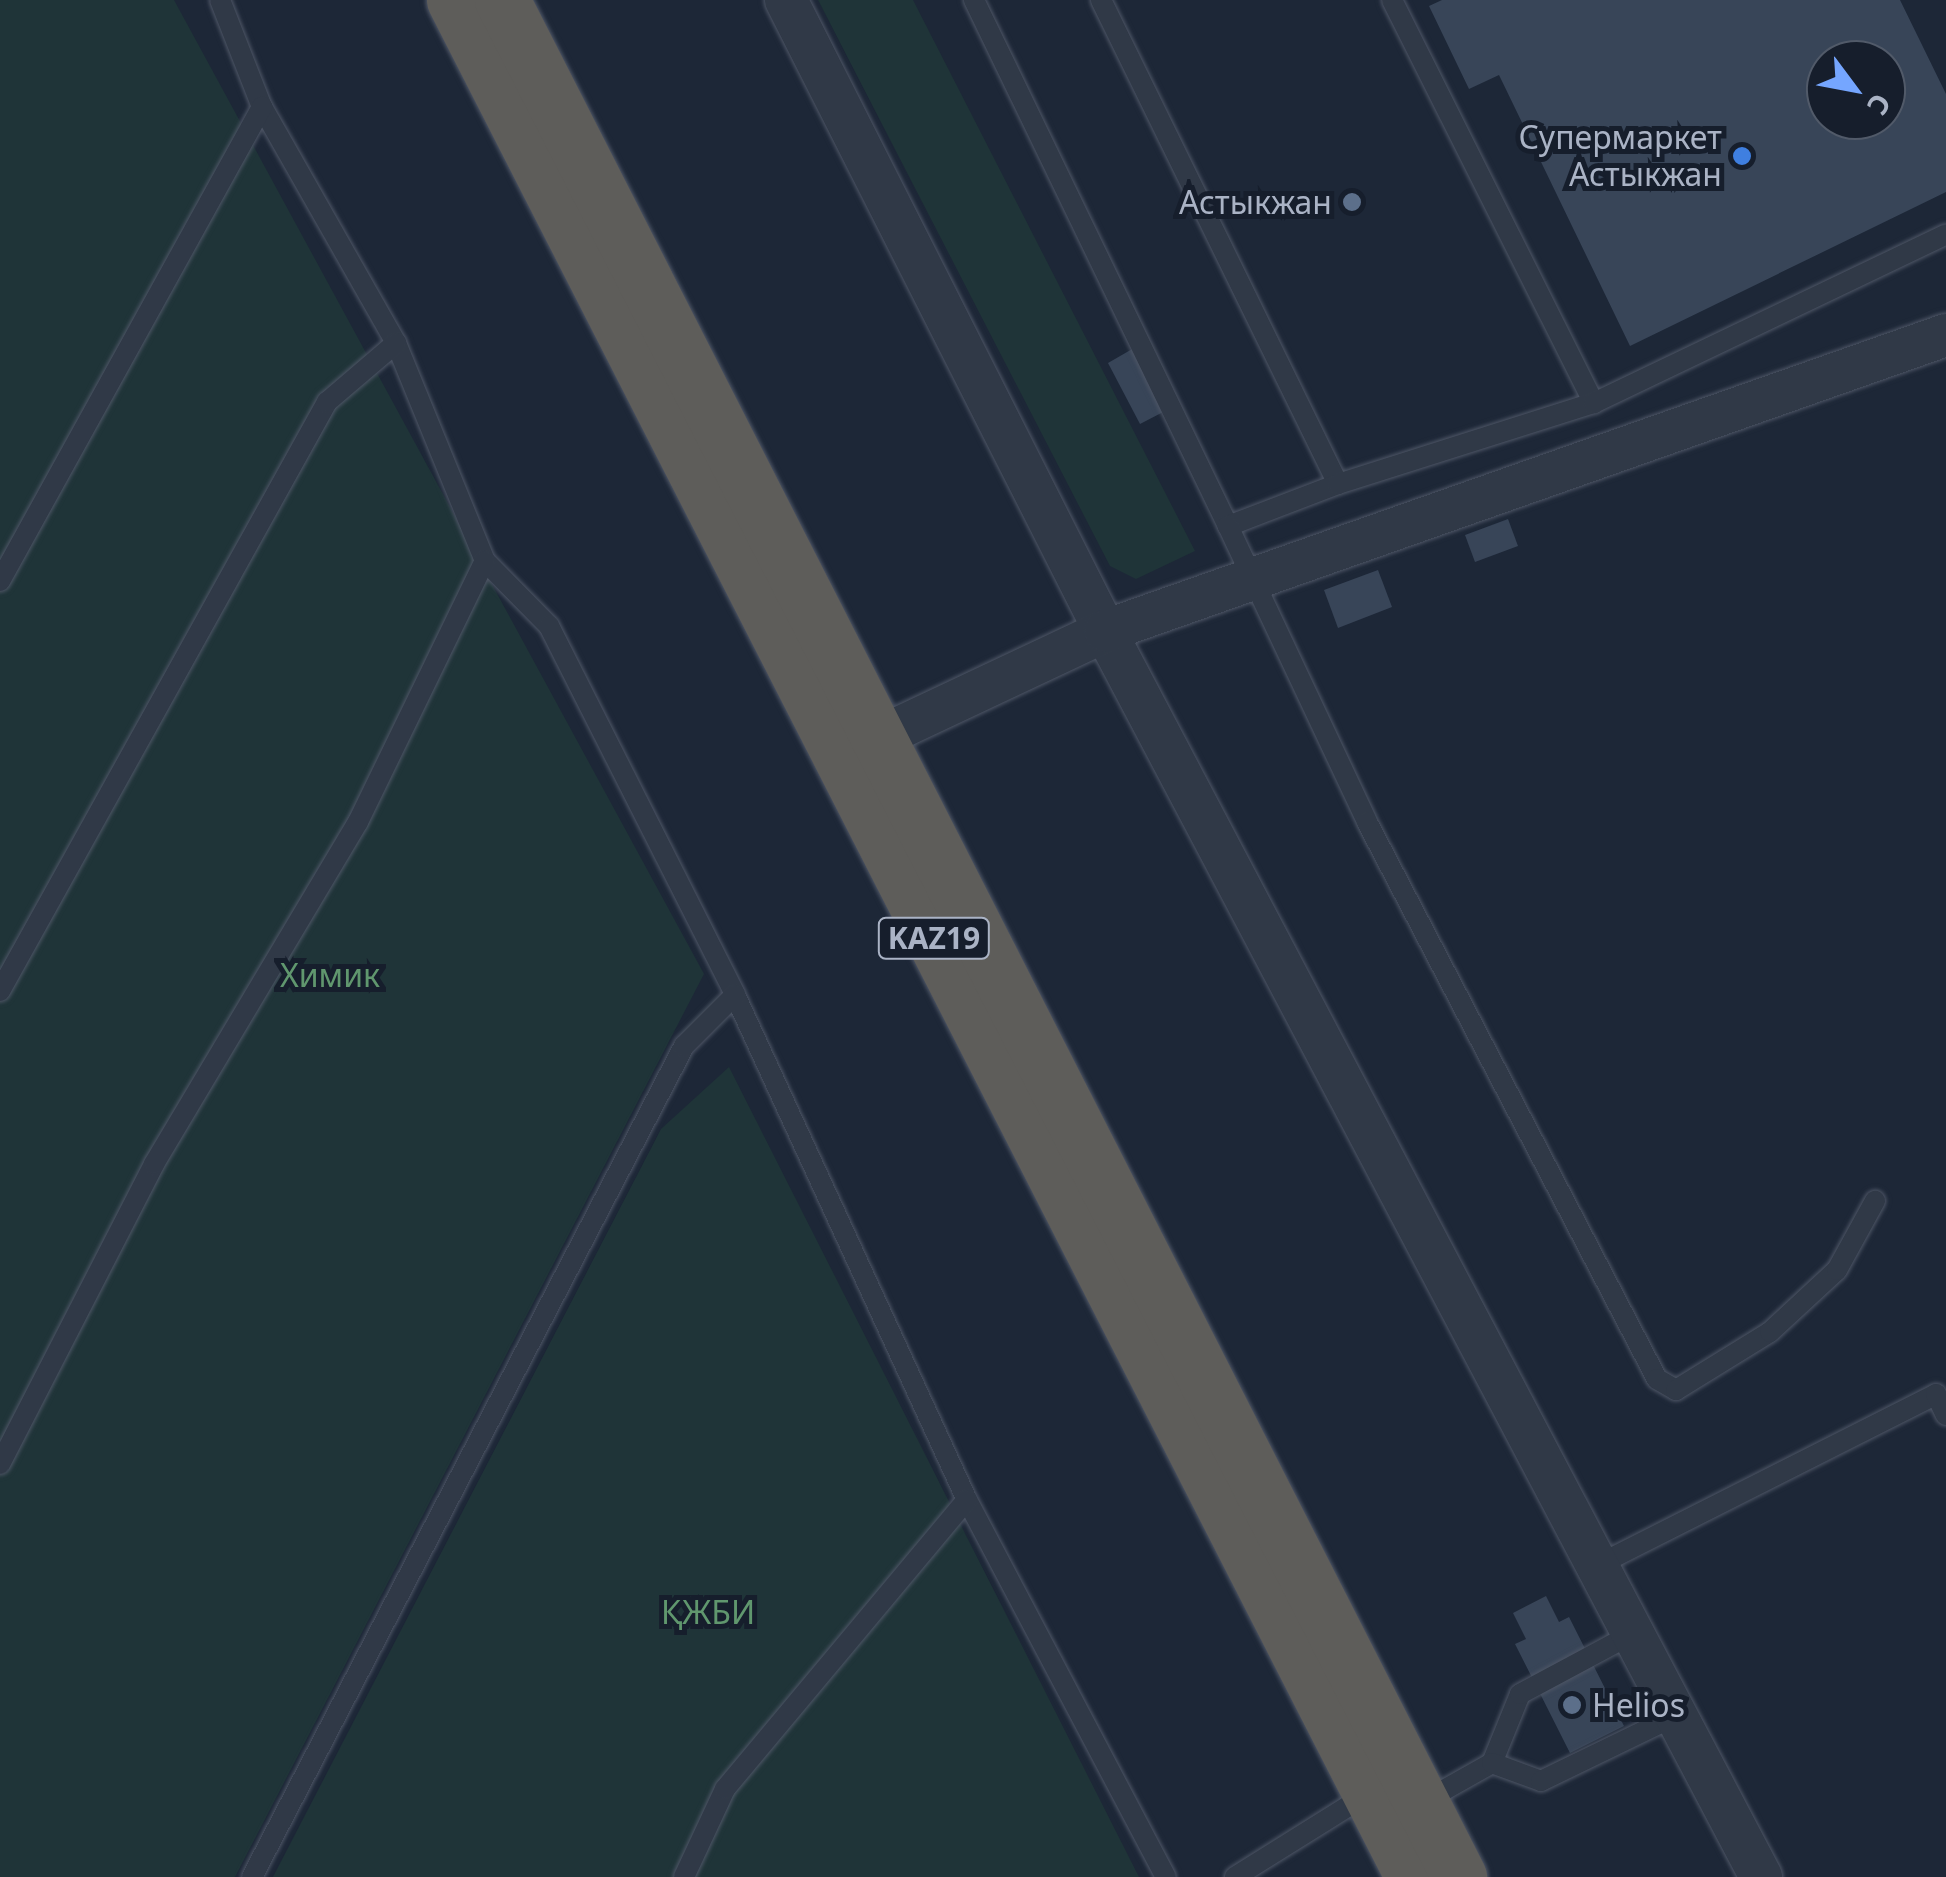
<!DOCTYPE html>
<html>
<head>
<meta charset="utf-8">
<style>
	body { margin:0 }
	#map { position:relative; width:1946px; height:1877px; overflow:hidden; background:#1d2737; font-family:"Noto Sans",sans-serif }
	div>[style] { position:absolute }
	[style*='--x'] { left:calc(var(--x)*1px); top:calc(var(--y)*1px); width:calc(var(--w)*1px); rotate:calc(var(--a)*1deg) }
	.green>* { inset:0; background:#1f3438 }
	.building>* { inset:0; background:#384558 }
	.roads { filter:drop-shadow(0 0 2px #4e5666) drop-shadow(0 0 2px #4e5666) }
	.service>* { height:20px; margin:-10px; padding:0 10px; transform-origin:10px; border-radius:10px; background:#303947 }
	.minor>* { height:42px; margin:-21px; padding:0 21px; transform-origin:21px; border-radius:21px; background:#303947 }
	.trunk>* { height:55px; margin:-27.5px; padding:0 27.5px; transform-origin:27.5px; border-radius:27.5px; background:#5e5d5a }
	.dots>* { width:28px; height:28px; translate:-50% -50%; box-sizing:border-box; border:5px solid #161e2c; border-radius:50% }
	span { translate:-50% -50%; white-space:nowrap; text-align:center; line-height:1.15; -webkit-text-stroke:10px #161e2c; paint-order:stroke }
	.shield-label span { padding:2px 8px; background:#161e2c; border:2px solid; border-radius:8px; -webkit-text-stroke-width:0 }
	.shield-label { font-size:30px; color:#aab3c5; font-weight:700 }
	.poi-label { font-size:32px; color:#aab3c5 }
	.right { translate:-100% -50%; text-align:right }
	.left { translate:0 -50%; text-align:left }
	.park-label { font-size:32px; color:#60976e }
	.north { position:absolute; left:1806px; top:40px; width:100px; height:100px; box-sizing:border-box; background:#161e2c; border:2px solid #515a69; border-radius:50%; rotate:122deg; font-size:28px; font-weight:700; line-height:40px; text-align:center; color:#aab3c5 }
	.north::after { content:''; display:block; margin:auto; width:35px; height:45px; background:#75a6ff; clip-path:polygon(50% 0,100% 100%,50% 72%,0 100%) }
</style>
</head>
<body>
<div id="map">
	<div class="green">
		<div style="clip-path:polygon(0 0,174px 0,704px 974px,235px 1877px,0 1877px)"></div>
		<div style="clip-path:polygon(818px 0,913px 0,1195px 551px,1136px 579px,1110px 566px)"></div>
		<div style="clip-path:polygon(729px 1067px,1139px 1877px,273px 1877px,661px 1129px)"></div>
	</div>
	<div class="building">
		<div style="clip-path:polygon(evenodd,1442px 0,1900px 0,1946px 94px,1946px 192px,1630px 346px,1499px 75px,1469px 89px,1429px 6px,1442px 0,1826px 60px,1886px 60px,1886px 120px,1826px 120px,1826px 60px)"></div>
		<div style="clip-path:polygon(1134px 348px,1167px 410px,1140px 424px,1108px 363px)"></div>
		<div style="clip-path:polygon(1508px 519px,1518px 546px,1475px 562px,1465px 535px)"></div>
		<div style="clip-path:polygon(1378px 570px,1392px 607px,1338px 628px,1324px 590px)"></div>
		<div style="clip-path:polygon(1546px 1596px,1559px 1622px,1569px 1617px,1624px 1726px,1570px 1753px,1515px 1644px,1526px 1639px,1513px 1613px)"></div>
	</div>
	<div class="roads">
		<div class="service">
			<div style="--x:220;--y:0;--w:115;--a:68.6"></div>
			<div style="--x:262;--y:107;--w:271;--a:60.4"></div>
			<div style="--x:396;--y:343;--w:235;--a:67.8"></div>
			<div style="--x:485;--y:561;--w:91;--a:45.4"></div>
			<div style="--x:549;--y:626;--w:413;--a:63.2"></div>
			<div style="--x:735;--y:995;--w:556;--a:65.33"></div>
			<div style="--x:967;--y:1500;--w:426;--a:62.2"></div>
			<div style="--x:974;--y:0;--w:584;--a:64.22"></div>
			<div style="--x:1101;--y:0;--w:539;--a:63.91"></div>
			<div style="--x:1338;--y:484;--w:118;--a:159.1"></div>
			<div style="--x:1228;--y:526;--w:327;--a:64.8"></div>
			<div style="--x:1367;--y:822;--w:628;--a:62.5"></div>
			<div style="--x:1657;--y:1379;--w:22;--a:30"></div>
			<div style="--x:1676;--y:1390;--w:110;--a:-31.7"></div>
			<div style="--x:1770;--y:1332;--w:91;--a:-42.8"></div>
			<div style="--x:1837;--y:1270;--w:79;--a:-61.2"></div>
			<div style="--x:1392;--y:0;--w:451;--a:63.4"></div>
			<div style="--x:1338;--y:484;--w:269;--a:-17.6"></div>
			<div style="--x:1594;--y:403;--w:390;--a:-25.6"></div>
			<div style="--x:0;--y:581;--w:542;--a:-61.07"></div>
			<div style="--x:0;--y:991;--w:674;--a:-60.96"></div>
			<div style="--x:327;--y:402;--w:91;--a:-40.5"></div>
			<div style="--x:0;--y:1464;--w:337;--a:-62.8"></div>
			<div style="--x:154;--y:1164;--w:398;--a:-59.2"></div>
			<div style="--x:358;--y:822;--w:290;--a:-64.1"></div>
			<div style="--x:1596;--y:1566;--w:381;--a:-26.8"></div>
			<div style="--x:1936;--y:1394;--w:23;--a:65"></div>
			<div style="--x:1492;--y:1763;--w:74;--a:-67.9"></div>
			<div style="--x:1520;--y:1694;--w:127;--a:-28.2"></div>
			<div style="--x:1421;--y:1803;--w:81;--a:-29.4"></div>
			<div style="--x:1492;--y:1763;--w:52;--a:20.2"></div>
			<div style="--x:1541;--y:1781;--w:149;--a:-25.9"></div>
			<div style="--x:252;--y:1877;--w:937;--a:-62.53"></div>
			<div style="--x:684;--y:1046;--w:72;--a:-45"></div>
			<div style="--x:684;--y:1877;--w:97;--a:-65"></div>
			<div style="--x:725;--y:1789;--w:377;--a:-50.1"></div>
			<div style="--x:1235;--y:1877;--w:157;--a:-32"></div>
		</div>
		<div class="minor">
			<div style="--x:786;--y:0;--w:707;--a:63.18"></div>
			<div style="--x:1105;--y:631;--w:1408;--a:62.23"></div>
			<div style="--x:880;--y:737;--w:249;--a:-25.2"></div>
			<div style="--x:1105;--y:631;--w:892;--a:-19.39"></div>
		</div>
		<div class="trunk">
			<div style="--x:454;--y:0;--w:2108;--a:62.94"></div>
			<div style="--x:502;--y:0;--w:2107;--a:62.98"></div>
		</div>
	</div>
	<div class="dots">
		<div style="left:1742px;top:156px;background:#3f7fe0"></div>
		<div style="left:1352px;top:202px;background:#5c6f8a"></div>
		<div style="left:1572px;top:1705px;background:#5c6f8a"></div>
	</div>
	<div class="shield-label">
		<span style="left:934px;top:938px">KAZ19</span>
	</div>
	<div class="poi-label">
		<span class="right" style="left:1722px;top:156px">Супермаркет<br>Астыкжан</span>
		<span class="right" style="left:1332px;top:202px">Астыкжан</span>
		<span class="left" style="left:1592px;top:1705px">Helios</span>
	</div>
	<div class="park-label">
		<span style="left:330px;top:975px">Химик</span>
		<span style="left:708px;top:1612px">ҚЖБИ</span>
	</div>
	<div class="north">С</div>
</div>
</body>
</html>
